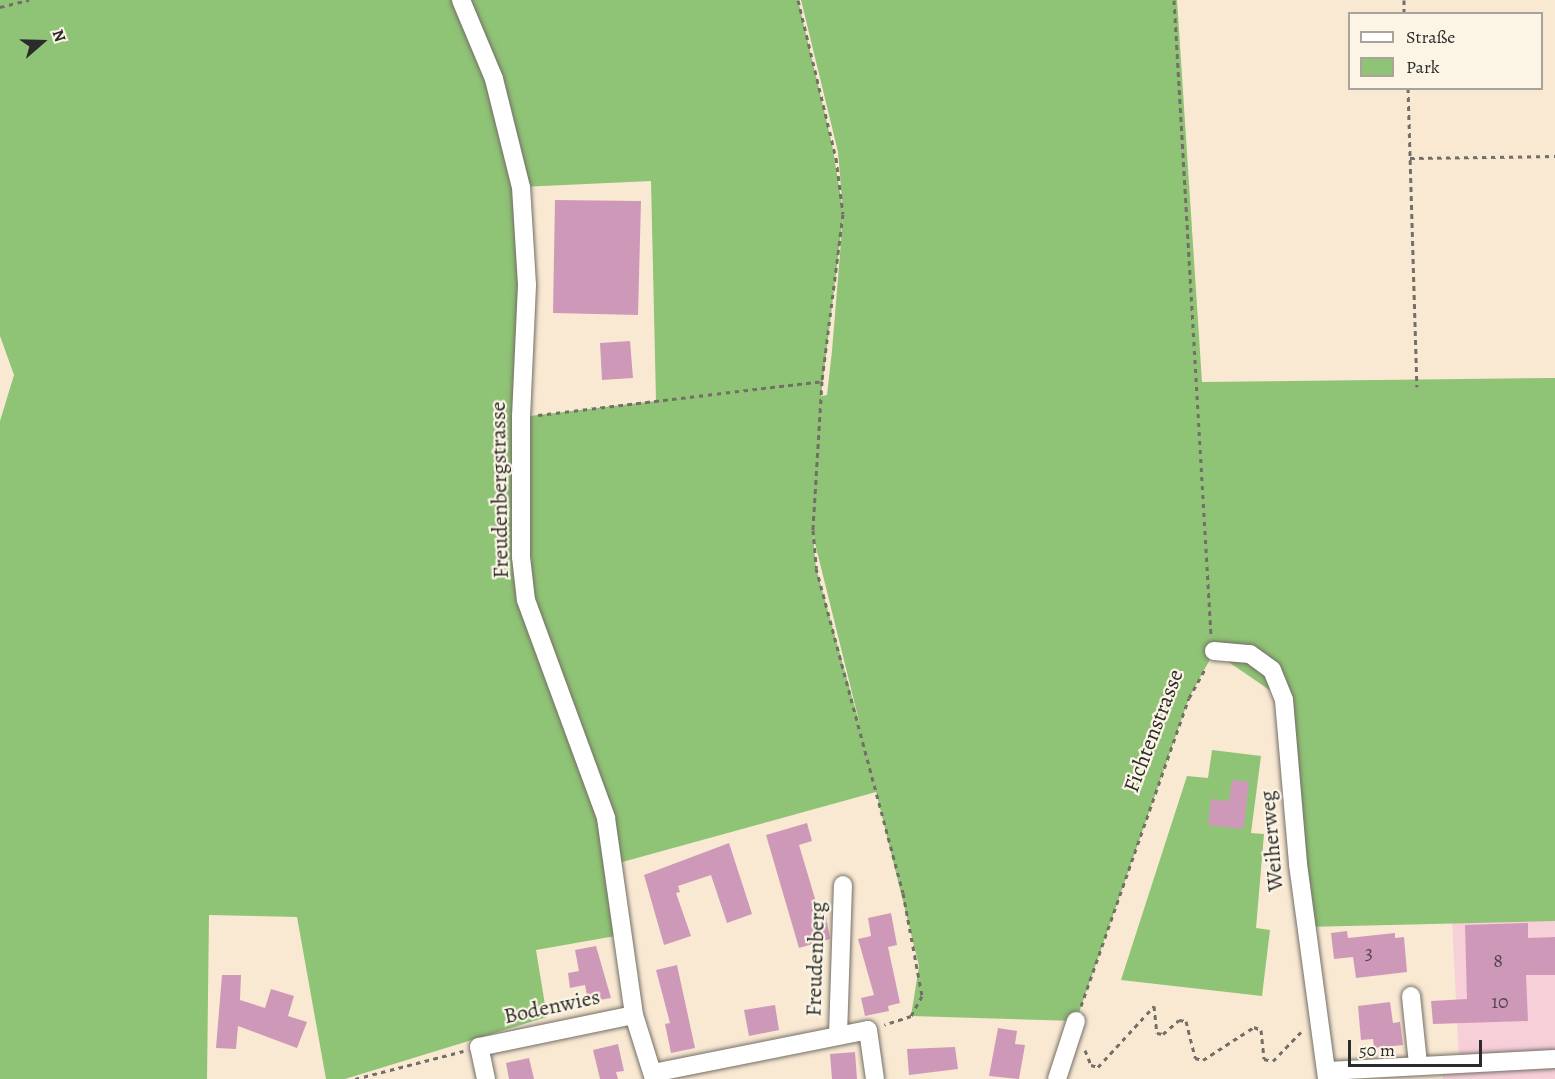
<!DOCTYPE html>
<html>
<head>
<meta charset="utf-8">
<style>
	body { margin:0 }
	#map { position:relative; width:1555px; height:1079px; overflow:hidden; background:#f9e9d3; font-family:Alegreya,serif }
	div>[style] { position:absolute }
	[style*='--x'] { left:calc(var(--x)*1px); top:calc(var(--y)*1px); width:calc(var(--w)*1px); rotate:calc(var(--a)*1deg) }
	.built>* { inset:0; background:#f6cfd9 }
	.green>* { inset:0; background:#8fc375 }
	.building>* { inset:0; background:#ce99b9 }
	.path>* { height:3px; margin-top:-1.5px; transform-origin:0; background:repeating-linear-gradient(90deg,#736e66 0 4.5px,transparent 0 9px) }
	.roads { filter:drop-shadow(0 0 2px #736e66) drop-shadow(0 0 2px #736e66) }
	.minor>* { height:18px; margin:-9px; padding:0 9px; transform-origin:9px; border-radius:9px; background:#fff }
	span { translate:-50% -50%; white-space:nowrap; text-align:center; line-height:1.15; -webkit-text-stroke:4.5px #fcf5e5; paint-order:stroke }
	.number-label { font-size:20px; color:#54464e }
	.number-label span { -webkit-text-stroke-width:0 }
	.street-label { font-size:22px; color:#2b2b2b }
	.legend { position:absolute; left:1348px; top:12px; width:195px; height:78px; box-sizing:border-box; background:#fcf5e5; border:2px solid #a8a49b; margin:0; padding:8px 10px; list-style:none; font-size:18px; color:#2b2b2b }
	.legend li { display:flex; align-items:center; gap:12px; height:30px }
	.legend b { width:30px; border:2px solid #a8a49b }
	.north { position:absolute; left:12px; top:12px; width:60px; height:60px; -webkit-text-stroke:4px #fcf5e5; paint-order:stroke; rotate:70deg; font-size:16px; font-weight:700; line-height:24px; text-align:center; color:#2b2b2b }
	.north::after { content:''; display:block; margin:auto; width:21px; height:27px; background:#2b2b2b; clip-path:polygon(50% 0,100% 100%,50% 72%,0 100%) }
	.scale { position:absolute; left:1348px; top:1040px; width:134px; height:27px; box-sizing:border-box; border:3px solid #2b2b2b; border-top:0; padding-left:8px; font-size:18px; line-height:21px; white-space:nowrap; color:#2b2b2b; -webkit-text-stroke:4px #fcf5e5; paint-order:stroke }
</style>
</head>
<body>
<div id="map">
	<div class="built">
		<div style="clip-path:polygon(1555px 919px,1555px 1079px,1443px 1079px,1442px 1062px,1459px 1061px,1452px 920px)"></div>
	</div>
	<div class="green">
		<div style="clip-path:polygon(evenodd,0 0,798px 0,832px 144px,843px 211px,838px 152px,801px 0,1177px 0,1202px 382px,1555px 378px,1555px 921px,1305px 927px,1284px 700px,1214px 652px,1189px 698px,1076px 1021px,911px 1016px,919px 966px,876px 792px,615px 864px,621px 935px,536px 950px,547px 1017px,345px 1079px,326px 1079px,297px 917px,209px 915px,207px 1079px,0 1079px,0 421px,14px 375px,0 336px,0 0,651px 181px,656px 401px,521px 417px,521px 187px,651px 181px,0 0,843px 217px,832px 351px,827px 395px,821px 396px,843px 217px,0 0,813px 535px,859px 721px,859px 722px,816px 568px,813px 535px)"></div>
		<div style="clip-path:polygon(1212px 750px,1261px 756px,1251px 833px,1264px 834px,1256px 928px,1270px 930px,1262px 996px,1121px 980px,1187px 776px,1208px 778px)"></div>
	</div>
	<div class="building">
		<div style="clip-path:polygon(555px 200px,641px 201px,638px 315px,553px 313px)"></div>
		<div style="clip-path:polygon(630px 341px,633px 378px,602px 380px,600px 343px)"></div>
		<div style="clip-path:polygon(1232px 780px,1249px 782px,1244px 826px,1240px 829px,1208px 825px,1211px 799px,1229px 801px)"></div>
		<div style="clip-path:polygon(807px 823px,812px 841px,799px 845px,819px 912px,825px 910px,830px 939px,799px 948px,766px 835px)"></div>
		<div style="clip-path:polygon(729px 843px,752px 914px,727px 923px,711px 875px,678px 886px,680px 892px,676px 893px,691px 936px,664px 945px,644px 875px)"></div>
		<div style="clip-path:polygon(891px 913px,897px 945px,888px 947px,900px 1003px,888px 1006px,889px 1011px,865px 1016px,861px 998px,874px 995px,858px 939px,871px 936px,868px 918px)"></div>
		<div style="clip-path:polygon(1528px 923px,1528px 938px,1555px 937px,1555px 975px,1526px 975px,1528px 1021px,1433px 1024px,1431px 1001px,1467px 999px,1465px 925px)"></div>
		<div style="clip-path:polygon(1347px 931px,1348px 938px,1395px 933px,1395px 938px,1404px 937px,1407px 972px,1356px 978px,1353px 957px,1334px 959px,1331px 933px)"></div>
		<div style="clip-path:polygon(596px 946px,611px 998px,588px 1002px,585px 985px,570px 988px,568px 973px,579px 971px,575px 950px)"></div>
		<div style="clip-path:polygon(677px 965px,695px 1048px,671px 1053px,665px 1024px,670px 1023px,656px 970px)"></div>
		<div style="clip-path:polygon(222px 975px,241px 975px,240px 1000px,265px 1008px,271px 989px,294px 996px,288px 1016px,307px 1022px,297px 1048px,238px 1026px,236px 1049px,216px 1048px)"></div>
		<div style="clip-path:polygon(1390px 1002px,1393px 1023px,1400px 1022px,1403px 1045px,1374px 1048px,1373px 1039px,1361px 1040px,1358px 1006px)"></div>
		<div style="clip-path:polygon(775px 1005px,779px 1030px,749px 1036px,744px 1010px)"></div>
		<div style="clip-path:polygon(998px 1028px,1017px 1031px,1015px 1044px,1025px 1045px,1019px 1079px,989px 1076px)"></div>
		<div style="clip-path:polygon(618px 1044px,624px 1071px,616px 1072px,618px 1079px,600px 1079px,593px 1050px)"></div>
		<div style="clip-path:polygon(955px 1047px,958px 1069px,909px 1075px,907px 1049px)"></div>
		<div style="clip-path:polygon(855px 1052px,857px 1079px,832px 1079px,830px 1054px)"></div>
		<div style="clip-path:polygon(529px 1058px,534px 1079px,509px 1079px,506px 1063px)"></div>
	</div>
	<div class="path">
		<div style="--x:798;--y:0;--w:163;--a:76.5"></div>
		<div style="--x:836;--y:158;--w:56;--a:82.9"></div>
		<div style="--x:843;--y:214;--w:168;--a:97.2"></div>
		<div style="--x:822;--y:381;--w:149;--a:93.5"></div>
		<div style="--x:813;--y:530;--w:38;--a:85"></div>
		<div style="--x:816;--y:568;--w:336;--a:75"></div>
		<div style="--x:903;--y:893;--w:105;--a:79.5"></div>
		<div style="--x:922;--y:996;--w:23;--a:119"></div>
		<div style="--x:911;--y:1016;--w:28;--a:162"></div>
		<div style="--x:1174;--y:0;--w:636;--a:86.67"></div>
		<div style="--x:1404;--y:0;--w:14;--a:90"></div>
		<div style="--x:0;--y:7;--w:30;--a:-14"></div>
		<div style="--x:1408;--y:88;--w:299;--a:88.3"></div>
		<div style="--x:1410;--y:158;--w:145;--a:-0.8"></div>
		<div style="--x:538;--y:415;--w:286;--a:-6.8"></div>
		<div style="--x:1081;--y:1006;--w:326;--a:-70.7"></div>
		<div style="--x:1189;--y:698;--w:35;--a:-61"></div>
		<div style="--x:1085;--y:1050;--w:16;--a:68"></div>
		<div style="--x:1091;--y:1065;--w:7;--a:16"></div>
		<div style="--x:1098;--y:1067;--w:83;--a:-47.4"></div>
		<div style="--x:1154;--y:1006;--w:27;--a:84"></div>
		<div style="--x:1157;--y:1033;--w:6;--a:9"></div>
		<div style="--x:1163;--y:1034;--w:21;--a:-41"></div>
		<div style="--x:1179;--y:1020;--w:7;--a:8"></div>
		<div style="--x:1186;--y:1021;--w:38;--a:76"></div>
		<div style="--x:1195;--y:1058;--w:8;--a:14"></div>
		<div style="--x:1203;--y:1060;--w:61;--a:-32.9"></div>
		<div style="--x:1254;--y:1027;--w:8;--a:23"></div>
		<div style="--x:1261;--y:1030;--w:29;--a:84"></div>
		<div style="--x:1264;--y:1059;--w:9;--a:13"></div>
		<div style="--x:1273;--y:1061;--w:42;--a:-46"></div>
		<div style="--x:355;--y:1079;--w:112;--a:-14.5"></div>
	</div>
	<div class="roads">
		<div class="minor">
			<div style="--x:461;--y:0;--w:86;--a:67.3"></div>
			<div style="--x:494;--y:79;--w:111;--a:76"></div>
			<div style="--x:521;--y:187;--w:98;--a:86.5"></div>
			<div style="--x:527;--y:285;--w:132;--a:92.6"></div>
			<div style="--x:521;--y:417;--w:140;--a:90"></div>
			<div style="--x:521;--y:557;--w:43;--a:83.4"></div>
			<div style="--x:526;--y:600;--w:232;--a:69.8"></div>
			<div style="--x:606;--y:818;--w:199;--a:81.9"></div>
			<div style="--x:634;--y:1015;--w:67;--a:72.6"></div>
			<div style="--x:1214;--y:651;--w:36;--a:5"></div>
			<div style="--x:1250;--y:654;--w:27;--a:36"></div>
			<div style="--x:1272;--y:670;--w:32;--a:68"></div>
			<div style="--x:1284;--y:700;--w:165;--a:85.1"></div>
			<div style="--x:1298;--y:864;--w:217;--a:82.3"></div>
			<div style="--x:1411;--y:996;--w:68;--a:84.1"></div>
			<div style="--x:838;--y:1035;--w:150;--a:-88.1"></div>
			<div style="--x:1327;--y:1071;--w:228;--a:-3"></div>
			<div style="--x:653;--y:1073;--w:219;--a:-11.3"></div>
			<div style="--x:868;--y:1030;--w:49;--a:81.9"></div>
			<div style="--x:486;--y:1079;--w:33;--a:-102"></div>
			<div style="--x:479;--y:1047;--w:158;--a:-11.7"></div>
			<div style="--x:1057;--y:1079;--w:61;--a:-71.9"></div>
		</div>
	</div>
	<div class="number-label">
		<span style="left:1369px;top:952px">3</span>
		<span style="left:1498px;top:960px">8</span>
		<span style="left:1500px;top:1001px">10</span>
	</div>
	<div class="street-label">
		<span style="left:500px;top:490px;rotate:-91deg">Freudenbergstrasse</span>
		<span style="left:1154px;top:731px;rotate:-69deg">Fichtenstrasse</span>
		<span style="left:1272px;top:841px;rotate:-95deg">Weiherweg</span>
		<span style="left:816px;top:959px;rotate:-88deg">Freudenberg</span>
		<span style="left:552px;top:1007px;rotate:-12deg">Bodenwies</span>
	</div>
	<ul class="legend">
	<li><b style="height:8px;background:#fff"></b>Straße</li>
	<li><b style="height:16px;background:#8fc375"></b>Park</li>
	</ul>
	<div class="north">N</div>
	<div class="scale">50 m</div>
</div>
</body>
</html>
